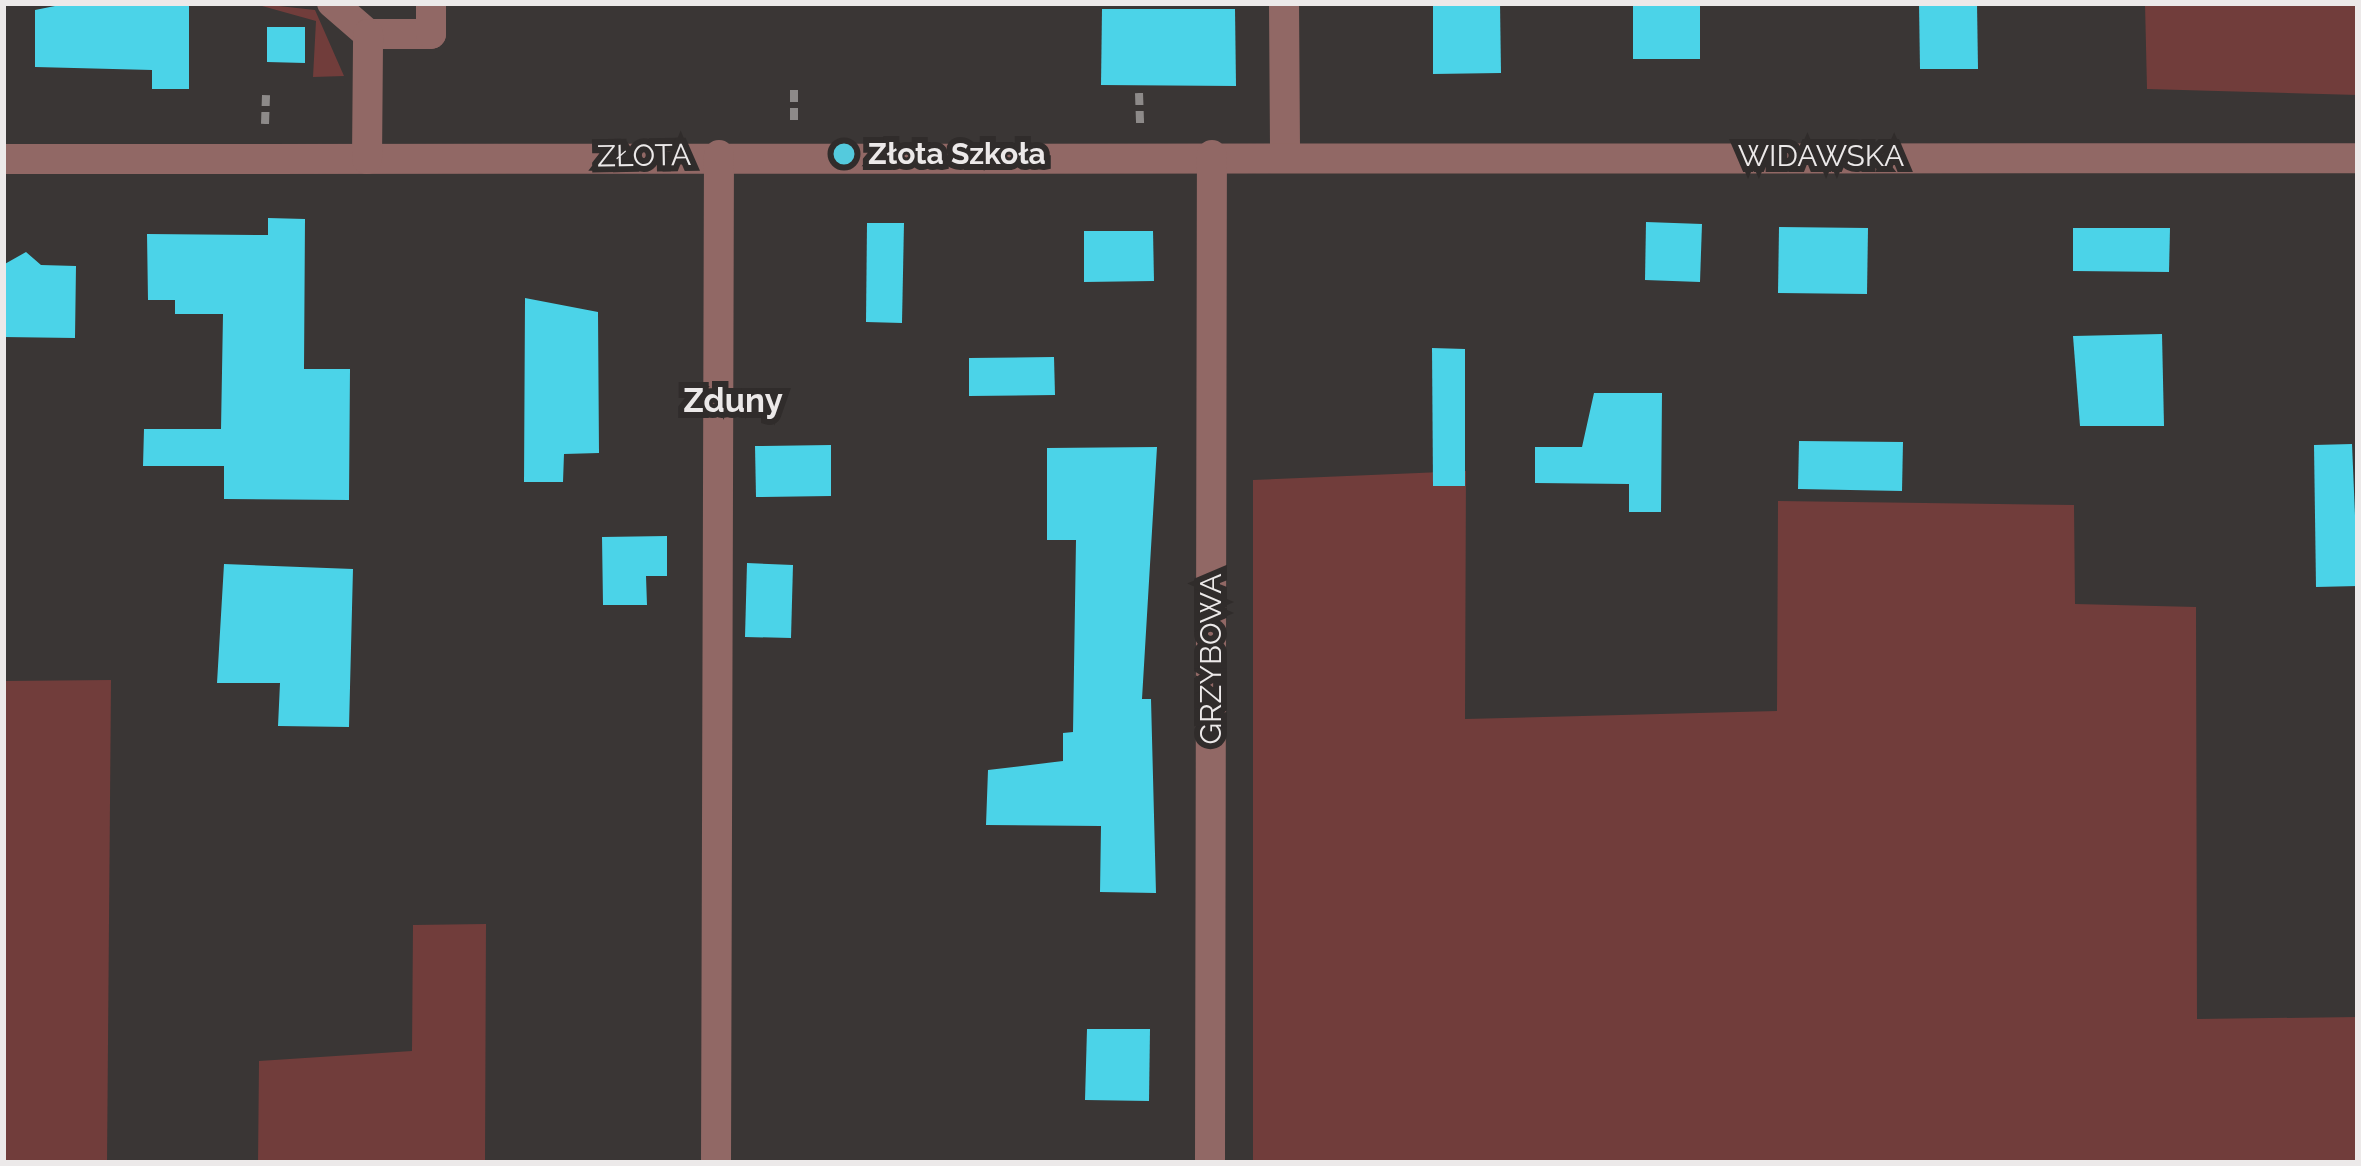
<!DOCTYPE html>
<html>
<head>
<meta charset="utf-8">
<style>
	body { margin:0 }
	#map { position:relative; width:2361px; height:1166px; overflow:hidden; background:#3a3635; font-family:Raleway,sans-serif }
	div>[style] { position:absolute }
	[style*='--x'] { left:calc(var(--x)*1px); top:calc(var(--y)*1px); width:calc(var(--w)*1px); rotate:calc(var(--a)*1deg) }
	.green>* { inset:0; background:#713d3b }
	.building>* { inset:0; background:#4bd3e8 }
	.path>* { height:8px; margin-top:-4px; transform-origin:0; background:repeating-linear-gradient(90deg,#8d8a89 0 12px,transparent 0 18px) }
	.minor>* { height:30px; margin:-15px; padding:0 15px; transform-origin:15px; border-radius:15px; background:#916865 }
	.dots>* { width:33px; height:33px; translate:-50% -50%; box-sizing:border-box; border:6px solid #302c2b; border-radius:50% }
	span { translate:-50% -50%; white-space:nowrap; text-align:center; line-height:1.15; -webkit-text-stroke:12px #302c2b; paint-order:stroke }
	.poi-label { font-size:30px; color:#ece9e9; font-weight:700 }
	.left { translate:0 -50%; text-align:left }
	.street-label { font-size:30px; color:#ece9e9 }
	.neighbourhood-label { font-size:33px; color:#ece9e9; font-weight:700 }
	.frame { position:absolute; inset:0; border:6px solid #ece9e9; pointer-events:none }
</style>
</head>
<body>
<div id="map">
	<div class="green">
		<div style="clip-path:polygon(251px 3px,315px 10px,344px 76px,313px 77px,316px 21px)"></div>
		<div style="clip-path:polygon(2145px 3px,2358px 3px,2358px 95px,2147px 89px)"></div>
		<div style="clip-path:polygon(1466px 471px,1465px 719px,1777px 711px,1778px 501px,2074px 505px,2075px 604px,2196px 607px,2197px 1019px,2358px 1017px,2358px 1163px,1253px 1163px,1253px 480px)"></div>
		<div style="clip-path:polygon(111px 680px,107px 1163px,3px 1163px,3px 681px)"></div>
		<div style="clip-path:polygon(486px 924px,485px 1163px,258px 1163px,259px 1061px,412px 1051px,413px 925px)"></div>
	</div>
	<div class="building">
		<div style="clip-path:polygon(70px 3px,189px 3px,189px 89px,152px 89px,152px 70px,35px 67px,35px 10px)"></div>
		<div style="clip-path:polygon(1433px 3px,1500px 3px,1501px 73px,1433px 74px)"></div>
		<div style="clip-path:polygon(1633px 3px,1700px 3px,1700px 59px,1633px 59px)"></div>
		<div style="clip-path:polygon(1919px 3px,1977px 3px,1978px 69px,1920px 69px)"></div>
		<div style="clip-path:polygon(1102px 9px,1235px 9px,1236px 86px,1101px 85px)"></div>
		<div style="clip-path:polygon(267px 27px,305px 27px,305px 63px,267px 62px)"></div>
		<div style="clip-path:polygon(268px 218px,305px 219px,304px 369px,350px 369px,349px 500px,224px 499px,224px 466px,143px 466px,144px 429px,221px 429px,223px 314px,175px 314px,175px 300px,148px 300px,147px 234px,268px 235px)"></div>
		<div style="clip-path:polygon(1646px 222px,1702px 224px,1700px 282px,1645px 280px)"></div>
		<div style="clip-path:polygon(867px 223px,904px 223px,902px 323px,866px 322px)"></div>
		<div style="clip-path:polygon(1779px 227px,1868px 228px,1867px 294px,1778px 293px)"></div>
		<div style="clip-path:polygon(2073px 228px,2170px 228px,2169px 272px,2073px 271px)"></div>
		<div style="clip-path:polygon(1084px 231px,1153px 231px,1154px 281px,1084px 282px)"></div>
		<div style="clip-path:polygon(26px 252px,41px 265px,76px 266px,75px 338px,3px 337px,3px 265px)"></div>
		<div style="clip-path:polygon(525px 298px,598px 312px,599px 453px,564px 454px,563px 482px,524px 482px)"></div>
		<div style="clip-path:polygon(2162px 334px,2164px 426px,2080px 426px,2073px 336px)"></div>
		<div style="clip-path:polygon(1432px 348px,1465px 349px,1465px 486px,1433px 486px)"></div>
		<div style="clip-path:polygon(1054px 357px,1055px 395px,969px 396px,969px 358px)"></div>
		<div style="clip-path:polygon(1594px 393px,1662px 393px,1661px 512px,1629px 512px,1629px 484px,1535px 483px,1535px 447px,1582px 447px)"></div>
		<div style="clip-path:polygon(1799px 441px,1903px 442px,1902px 491px,1798px 489px)"></div>
		<div style="clip-path:polygon(2352px 444px,2358px 586px,2316px 587px,2314px 445px)"></div>
		<div style="clip-path:polygon(831px 445px,831px 496px,756px 497px,755px 446px)"></div>
		<div style="clip-path:polygon(1157px 447px,1142px 699px,1151px 699px,1156px 893px,1100px 892px,1101px 826px,986px 825px,988px 770px,1063px 761px,1063px 733px,1073px 732px,1076px 540px,1047px 540px,1047px 448px)"></div>
		<div style="clip-path:polygon(667px 536px,667px 576px,646px 576px,647px 605px,603px 605px,602px 537px)"></div>
		<div style="clip-path:polygon(747px 563px,793px 565px,791px 638px,745px 637px)"></div>
		<div style="clip-path:polygon(224px 564px,353px 569px,349px 727px,278px 726px,280px 683px,217px 683px)"></div>
		<div style="clip-path:polygon(1087px 1029px,1150px 1029px,1149px 1101px,1085px 1100px)"></div>
	</div>
	<div class="path">
		<div style="--x:794;--y:90;--w:34;--a:90"></div>
		<div style="--x:1139;--y:93;--w:35;--a:88"></div>
		<div style="--x:265;--y:124;--w:29;--a:-88"></div>
	</div>
	<div class="minor">
		<div style="--x:332;--y:3;--w:48;--a:40.7"></div>
		<div style="--x:368;--y:34;--w:63;--a:0"></div>
		<div style="--x:431;--y:34;--w:31;--a:-90"></div>
		<div style="--x:1284;--y:3;--w:151;--a:89.6"></div>
		<div style="--x:3;--y:159;--w:2355;--a:-0.02"></div>
		<div style="--x:367;--y:159;--w:125;--a:-89.5"></div>
		<div style="--x:716;--y:1163;--w:1008;--a:-89.83"></div>
		<div style="--x:1210;--y:1163;--w:1008;--a:-89.89"></div>
	</div>
	<div class="dots">
		<div style="left:844px;top:154px;background:#54cadd"></div>
	</div>
	<div class="poi-label">
		<span class="left" style="left:868px;top:154px">Złota Szkoła</span>
	</div>
	<div class="street-label">
		<span style="left:644px;top:156px;rotate:-1deg">ZŁOTA</span>
		<span style="left:1821px;top:156px">WIDAWSKA</span>
		<span style="left:1211px;top:659px;rotate:-90deg">GRZYBOWA</span>
	</div>
	<div class="neighbourhood-label">
		<span style="left:733px;top:401px">Zduny</span>
	</div>
	<div class="frame"></div>
</div>
</body>
</html>
